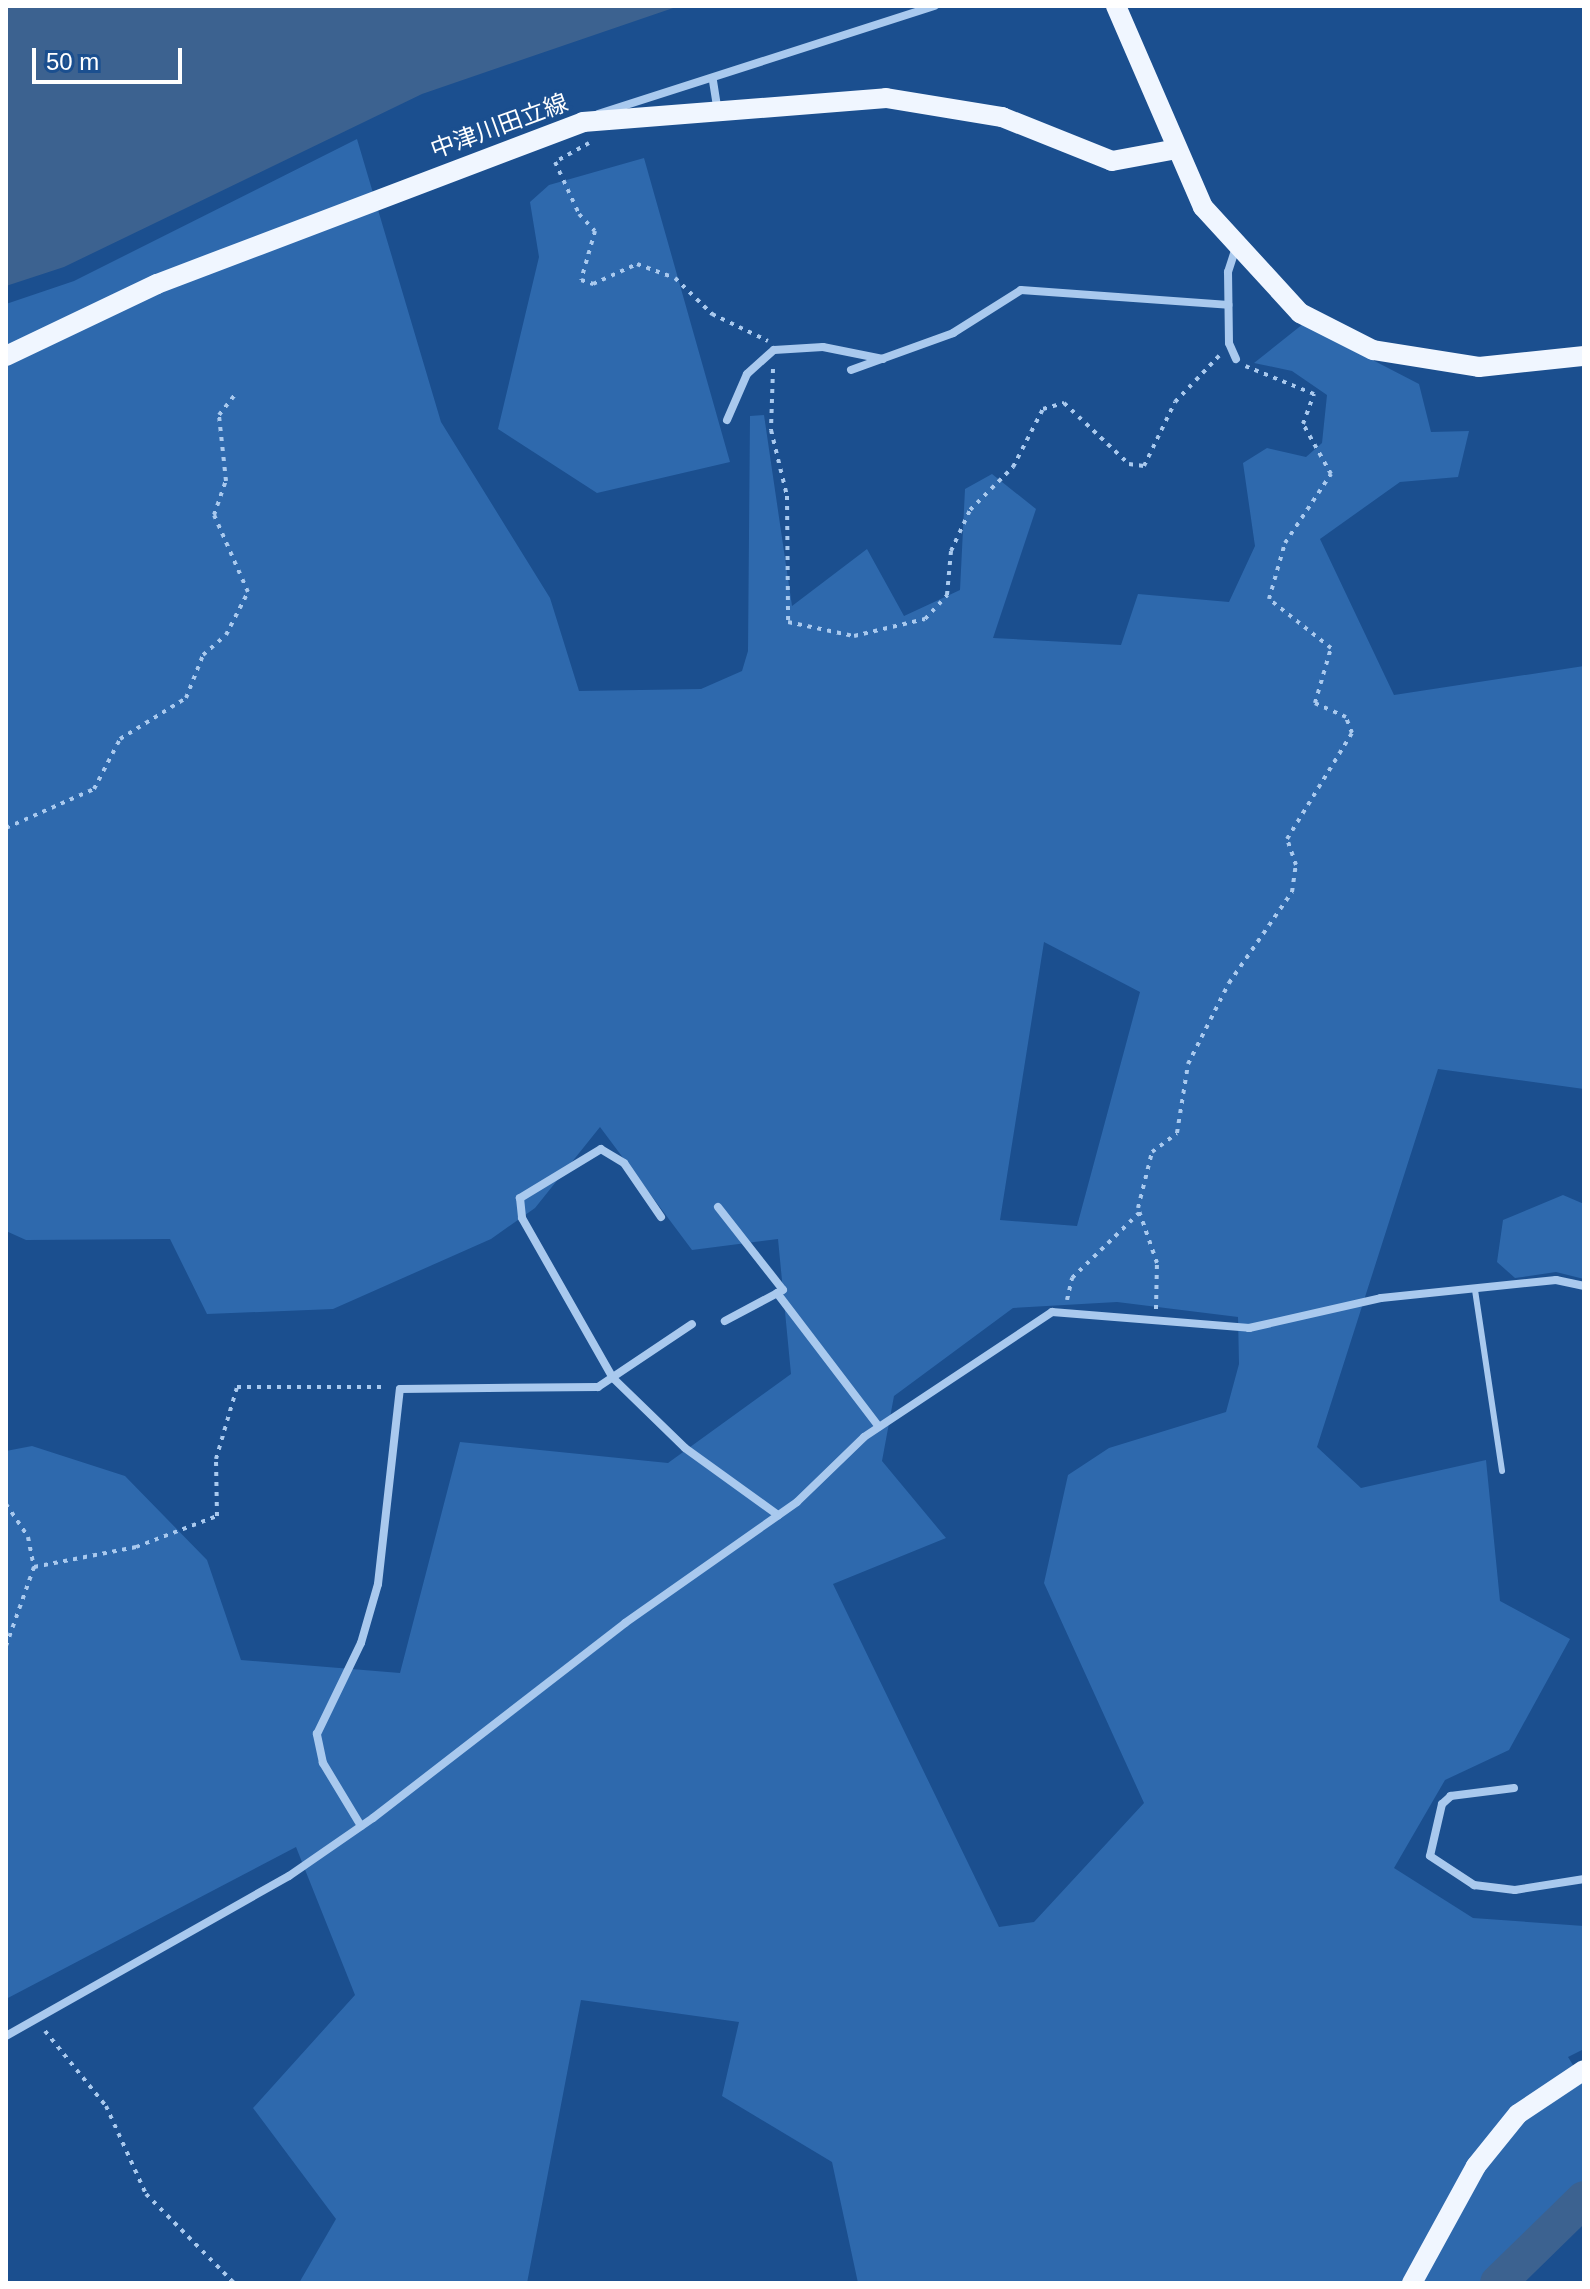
<!DOCTYPE html>
<html>
<head>
<meta charset="utf-8">
<style>
	body { margin:0 }
	#map { position:relative; width:1590px; height:2289px; overflow:hidden; background:#1b4f8f; font-family:Arial,"Noto Sans JP",sans-serif }
	div>[style] { position:absolute }
	[style*='--x'] { left:calc(var(--x)*1px); top:calc(var(--y)*1px); width:calc(var(--w)*1px); rotate:calc(var(--a)*1deg) }
	.green>* { inset:0; background:#2e69ad }
	.water>* { inset:0; background:#3c6290 }
	.river>* { height:36px; margin:-18px; padding:0 18px; transform-origin:18px; border-radius:18px; background:#3c6290 }
	.path>* { height:4px; margin-top:-2px; transform-origin:0; background:repeating-linear-gradient(90deg,#a9c9ee 0 4px,transparent 0 10px) }
	.lane>* { height:6px; margin:-3px; padding:0 3px; transform-origin:3px; border-radius:3px; background:#a9c9ee }
	.street>* { height:8px; margin:-4px; padding:0 4px; transform-origin:4px; border-radius:4px; background:#a9c9ee }
	.primary>* { height:20px; margin:-10px; padding:0 10px; transform-origin:10px; border-radius:10px; background:#f0f6ff }
	span { translate:-50% -50%; white-space:nowrap; text-align:center; line-height:1.15; -webkit-text-stroke:6px #1b4f8f; paint-order:stroke }
	.street-label { font-size:24px; color:#fff }
	.frame { position:absolute; inset:0; border:8px solid #fff; pointer-events:none }
	.scale { position:absolute; left:32px; top:48px; width:150px; height:36px; box-sizing:border-box; border:4px solid #fff; border-top:0; padding-left:10px; font-size:24px; line-height:28px; white-space:nowrap; color:#fff; -webkit-text-stroke:6px #1b4f8f; paint-order:stroke }
</style>
</head>
<body>
<div id="map">
	<div class="green">
		<div style="clip-path:polygon(evenodd,357px 139px,441px 422px,550px 598px,579px 691px,701px 689px,742px 671px,748px 651px,750px 416px,764px 415px,792px 606px,867px 549px,904px 616px,960px 590px,965px 489px,992px 474px,1036px 509px,993px 638px,1121px 645px,1138px 594px,1229px 602px,1255px 546px,1243px 463px,1267px 448px,1306px 457px,1322px 443px,1327px 395px,1292px 371px,1254px 363px,1303px 324px,1419px 384px,1431px 432px,1469px 431px,1458px 477px,1400px 482px,1320px 539px,1394px 695px,1584px 666px,1584px 1089px,1438px 1069px,1317px 1447px,1361px 1488px,1486px 1460px,1500px 1601px,1570px 1639px,1509px 1750px,1445px 1780px,1394px 1868px,1473px 1918px,1584px 1926px,1584px 2049px,1568px 2057px,1584px 2083px,1584px 2187px,1494px 2283px,858px 2283px,832px 2162px,722px 2096px,739px 2022px,581px 2000px,527px 2283px,299px 2283px,336px 2219px,253px 2108px,355px 1995px,296px 1847px,6px 1999px,6px 1451px,32px 1446px,125px 1476px,207px 1560px,241px 1660px,400px 1673px,460px 1442px,668px 1463px,791px 1374px,778px 1239px,692px 1250px,600px 1127px,535px 1208px,491px 1239px,333px 1309px,207px 1314px,170px 1239px,26px 1240px,6px 1231px,6px 304px,74px 281px,357px 139px,1044px 942px,1140px 992px,1077px 1226px,1000px 1220px,1044px 942px,357px 139px,1117px 1302px,1238px 1317px,1239px 1364px,1226px 1412px,1109px 1448px,1068px 1475px,1044px 1583px,1144px 1803px,1034px 1922px,999px 1927px,833px 1584px,946px 1538px,882px 1461px,894px 1396px,1013px 1308px,1117px 1302px)"></div>
		<div style="clip-path:polygon(644px 158px,730px 462px,597px 493px,498px 429px,539px 257px,530px 202px,549px 185px)"></div>
		<div style="clip-path:polygon(1563px 1195px,1584px 1204px,1584px 1279px,1556px 1272px,1515px 1278px,1497px 1262px,1503px 1220px)"></div>
	</div>
	<div class="water">
		<div style="clip-path:polygon(6px 6px,679px 6px,422px 94px,64px 267px,6px 286px)"></div>
	</div>
	<div class="river">
		<div style="--x:1498;--y:2283;--w:120;--a:-44.3"></div>
	</div>
	<div class="path">
		<div style="--x:589;--y:143;--w:39;--a:151"></div>
		<div style="--x:555;--y:162;--w:57;--a:65.2"></div>
		<div style="--x:579;--y:214;--w:23;--a:47"></div>
		<div style="--x:595;--y:231;--w:51;--a:105.9"></div>
		<div style="--x:581;--y:280;--w:13;--a:18"></div>
		<div style="--x:593;--y:284;--w:48;--a:-24.4"></div>
		<div style="--x:637;--y:264;--w:40;--a:20.2"></div>
		<div style="--x:675;--y:278;--w:52;--a:44.2"></div>
		<div style="--x:712;--y:314;--w:62;--a:25.7"></div>
		<div style="--x:773;--y:369;--w:61;--a:91.9"></div>
		<div style="--x:771;--y:430;--w:68;--a:76.4"></div>
		<div style="--x:787;--y:496;--w:126;--a:89.5"></div>
		<div style="--x:788;--y:622;--w:67;--a:12"></div>
		<div style="--x:854;--y:636;--w:73;--a:-13.5"></div>
		<div style="--x:925;--y:619;--w:33;--a:-47"></div>
		<div style="--x:947;--y:595;--w:44;--a:-84.8"></div>
		<div style="--x:951;--y:551;--w:45;--a:-65.1"></div>
		<div style="--x:970;--y:510;--w:61;--a:-45"></div>
		<div style="--x:1013;--y:467;--w:65;--a:-62.7"></div>
		<div style="--x:1043;--y:409;--w:22;--a:-16"></div>
		<div style="--x:1064;--y:403;--w:89;--a:43.2"></div>
		<div style="--x:1129;--y:464;--w:15;--a:8"></div>
		<div style="--x:1144;--y:466;--w:71;--a:-64.2"></div>
		<div style="--x:1175;--y:402;--w:64;--a:-46.3"></div>
		<div style="--x:6;--y:828;--w:96;--a:-23.9"></div>
		<div style="--x:94;--y:789;--w:56;--a:-62.5"></div>
		<div style="--x:120;--y:739;--w:78;--a:-31.8"></div>
		<div style="--x:186;--y:698;--w:46;--a:-68.4"></div>
		<div style="--x:203;--y:655;--w:30;--a:-41"></div>
		<div style="--x:226;--y:635;--w:48;--a:-62.9"></div>
		<div style="--x:248;--y:592;--w:84;--a:-113.8"></div>
		<div style="--x:214;--y:515;--w:36;--a:-71"></div>
		<div style="--x:226;--y:481;--w:66;--a:-96.1"></div>
		<div style="--x:219;--y:415;--w:29;--a:-52"></div>
		<div style="--x:1067;--y:1300;--w:23;--a:-77"></div>
		<div style="--x:1072;--y:1278;--w:93;--a:-44.1"></div>
		<div style="--x:1156;--y:1309;--w:46;--a:-88.8"></div>
		<div style="--x:1157;--y:1263;--w:58;--a:-109.1"></div>
		<div style="--x:1138;--y:1208;--w:58;--a:-76"></div>
		<div style="--x:1152;--y:1152;--w:31;--a:-37"></div>
		<div style="--x:1177;--y:1133;--w:70;--a:-80.9"></div>
		<div style="--x:1188;--y:1064;--w:91;--a:-63.2"></div>
		<div style="--x:1229;--y:983;--w:111;--a:-55.3"></div>
		<div style="--x:1292;--y:892;--w:27;--a:-82"></div>
		<div style="--x:1296;--y:865;--w:28;--a:-109"></div>
		<div style="--x:1287;--y:839;--w:124;--a:-58.5"></div>
		<div style="--x:1352;--y:733;--w:17;--a:-111"></div>
		<div style="--x:1346;--y:717;--w:34;--a:-156"></div>
		<div style="--x:1315;--y:703;--w:57;--a:-73.8"></div>
		<div style="--x:1331;--y:648;--w:79;--a:-141.7"></div>
		<div style="--x:1269;--y:599;--w:58;--a:-74.1"></div>
		<div style="--x:1285;--y:543;--w:83;--a:-56.3"></div>
		<div style="--x:1331;--y:474;--w:57;--a:-119.2"></div>
		<div style="--x:1303;--y:424;--w:32;--a:-70"></div>
		<div style="--x:1314;--y:394;--w:74;--a:-157.9"></div>
		<div style="--x:6;--y:1504;--w:40;--a:56"></div>
		<div style="--x:28;--y:1537;--w:31;--a:79"></div>
		<div style="--x:34;--y:1567;--w:84;--a:109.5"></div>
		<div style="--x:34;--y:1567;--w:104;--a:-11.1"></div>
		<div style="--x:136;--y:1547;--w:87;--a:-20.9"></div>
		<div style="--x:217;--y:1516;--w:57;--a:-91"></div>
		<div style="--x:216;--y:1459;--w:75;--a:-73.7"></div>
		<div style="--x:237;--y:1387;--w:149;--a:0"></div>
		<div style="--x:45;--y:2031;--w:97;--a:50.9"></div>
		<div style="--x:106;--y:2106;--w:97;--a:65.6"></div>
		<div style="--x:146;--y:2194;--w:125;--a:45.3"></div>
	</div>
	<div class="lane">
		<div style="--x:1475;--y:1290;--w:183;--a:81.5"></div>
	</div>
	<div class="street">
		<div style="--x:713;--y:81;--w:25;--a:81"></div>
		<div style="--x:598;--y:114;--w:354;--a:-17.8"></div>
		<div style="--x:1236;--y:359;--w:17;--a:-114"></div>
		<div style="--x:1229;--y:343;--w:71;--a:-90.8"></div>
		<div style="--x:1228;--y:272;--w:25;--a:-72"></div>
		<div style="--x:851;--y:370;--w:109;--a:-19.9"></div>
		<div style="--x:953;--y:333;--w:80;--a:-32.3"></div>
		<div style="--x:1021;--y:290;--w:208;--a:4.1"></div>
		<div style="--x:727;--y:420;--w:50;--a:-66.5"></div>
		<div style="--x:747;--y:374;--w:36;--a:-42"></div>
		<div style="--x:774;--y:350;--w:49;--a:-3.5"></div>
		<div style="--x:823;--y:347;--w:61;--a:11.3"></div>
		<div style="--x:718;--y:1207;--w:105;--a:51.9"></div>
		<div style="--x:783;--y:1290;--w:66;--a:151.9"></div>
		<div style="--x:661;--y:1217;--w:65;--a:-124.4"></div>
		<div style="--x:624;--y:1163;--w:27;--a:-149"></div>
		<div style="--x:601;--y:1149;--w:95;--a:148.8"></div>
		<div style="--x:520;--y:1198;--w:20;--a:84"></div>
		<div style="--x:522;--y:1218;--w:184;--a:60.4"></div>
		<div style="--x:613;--y:1378;--w:100;--a:44.2"></div>
		<div style="--x:685;--y:1448;--w:115;--a:35.8"></div>
		<div style="--x:777;--y:1293;--w:168;--a:52.7"></div>
		<div style="--x:1514;--y:1788;--w:64;--a:172.8"></div>
		<div style="--x:1451;--y:1796;--w:12;--a:138"></div>
		<div style="--x:1442;--y:1804;--w:53;--a:103"></div>
		<div style="--x:1430;--y:1856;--w:53;--a:33.4"></div>
		<div style="--x:1474;--y:1885;--w:41;--a:7"></div>
		<div style="--x:1515;--y:1890;--w:70;--a:-9.1"></div>
		<div style="--x:361;--y:1826;--w:74;--a:-121.1"></div>
		<div style="--x:323;--y:1763;--w:30;--a:-102"></div>
		<div style="--x:317;--y:1734;--w:101;--a:-64.2"></div>
		<div style="--x:361;--y:1643;--w:61;--a:-73.9"></div>
		<div style="--x:378;--y:1584;--w:196;--a:-83.6"></div>
		<div style="--x:400;--y:1389;--w:198;--a:-0.6"></div>
		<div style="--x:598;--y:1387;--w:113;--a:-33.8"></div>
		<div style="--x:6;--y:2036;--w:325;--a:-29.5"></div>
		<div style="--x:289;--y:1876;--w:102;--a:-34.6"></div>
		<div style="--x:373;--y:1818;--w:319;--a:-37.7"></div>
		<div style="--x:625;--y:1623;--w:210;--a:-35.1"></div>
		<div style="--x:797;--y:1502;--w:93;--a:-44.1"></div>
		<div style="--x:864;--y:1437;--w:226;--a:-33.6"></div>
		<div style="--x:1052;--y:1312;--w:198;--a:4.6"></div>
		<div style="--x:1249;--y:1328;--w:135;--a:-12.8"></div>
		<div style="--x:1381;--y:1298;--w:176;--a:-5.9"></div>
		<div style="--x:1556;--y:1280;--w:29;--a:12"></div>
	</div>
	<div class="primary">
		<div style="--x:1116;--y:6;--w:219;--a:66.6"></div>
		<div style="--x:1203;--y:207;--w:144;--a:47.5"></div>
		<div style="--x:1300;--y:313;--w:82;--a:26.9"></div>
		<div style="--x:1373;--y:350;--w:107;--a:9.1"></div>
		<div style="--x:1479;--y:367;--w:106;--a:-6"></div>
		<div style="--x:6;--y:356;--w:167;--a:-25.5"></div>
		<div style="--x:157;--y:284;--w:456;--a:-20.8"></div>
		<div style="--x:583;--y:122;--w:304;--a:-4.5"></div>
		<div style="--x:886;--y:98;--w:118;--a:9.3"></div>
		<div style="--x:1002;--y:117;--w:118;--a:21.8"></div>
		<div style="--x:1112;--y:161;--w:66;--a:-10.5"></div>
		<div style="--x:1412;--y:2283;--w:133;--a:-61.3"></div>
		<div style="--x:1476;--y:2166;--w:67;--a:-51.1"></div>
		<div style="--x:1518;--y:2114;--w:79;--a:-33.7"></div>
	</div>
	<div class="street-label">
		<span style="left:499px;top:126px;rotate:-20deg">中津川田立線</span>
	</div>
	<div class="frame"></div>
	<div class="scale">50 m</div>
</div>
</body>
</html>
